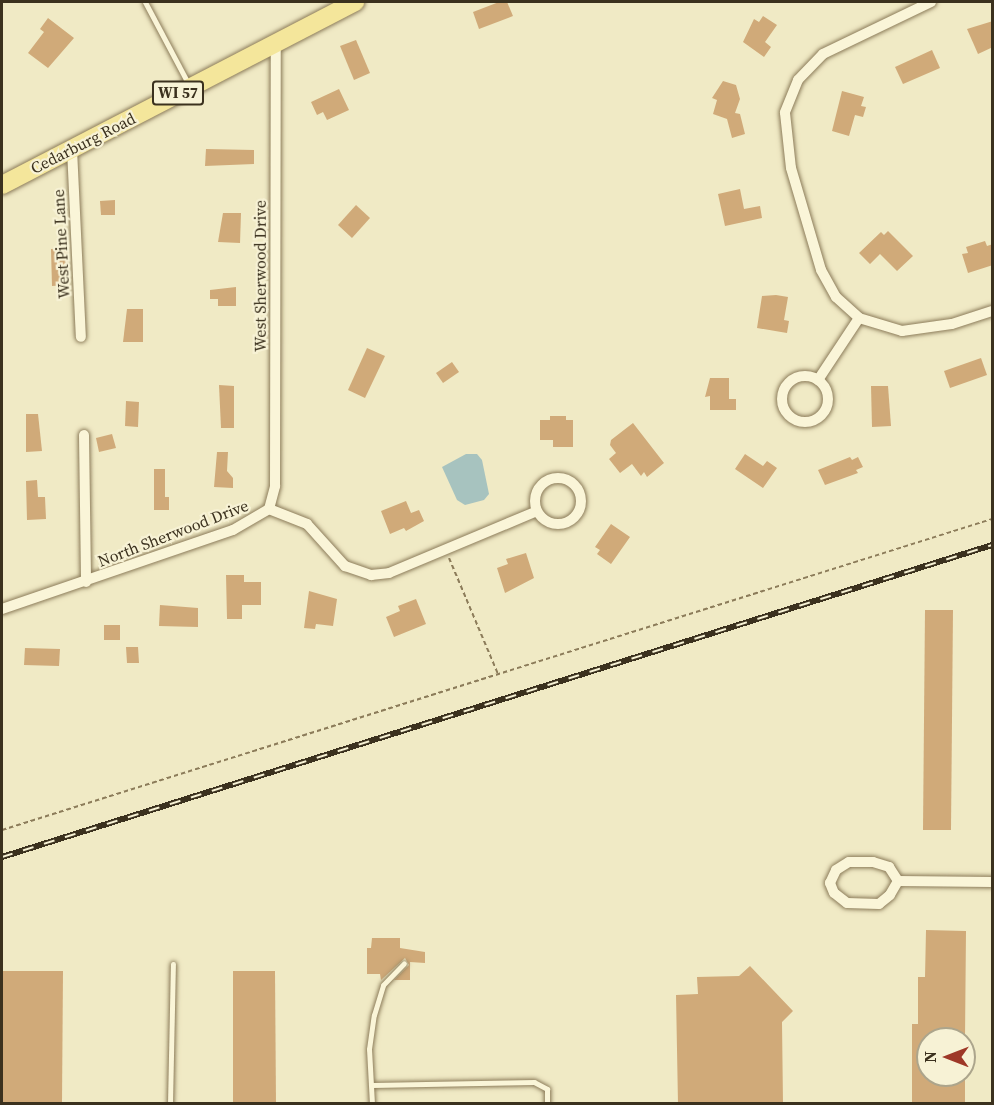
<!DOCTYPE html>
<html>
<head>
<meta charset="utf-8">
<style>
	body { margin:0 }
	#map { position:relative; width:994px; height:1105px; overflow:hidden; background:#f0eac5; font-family:"Source Serif 4",serif }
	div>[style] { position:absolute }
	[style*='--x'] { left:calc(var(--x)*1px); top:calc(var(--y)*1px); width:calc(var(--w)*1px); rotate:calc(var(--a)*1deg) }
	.water>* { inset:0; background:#a7c3bf }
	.building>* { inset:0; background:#d0aa79 }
	.path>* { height:2px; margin-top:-1px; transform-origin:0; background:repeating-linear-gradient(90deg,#8c7c5a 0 4.5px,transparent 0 7.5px) }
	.roads { filter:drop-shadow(0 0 2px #8c7c5a) drop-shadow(0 0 2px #8c7c5a) }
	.lane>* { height:5px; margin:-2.5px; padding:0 2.5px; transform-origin:2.5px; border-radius:2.5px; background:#faf5d8 }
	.street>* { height:10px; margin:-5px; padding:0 5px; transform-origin:5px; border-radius:5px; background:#faf5d8 }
	.street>.ring { margin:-5px; padding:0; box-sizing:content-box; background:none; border:10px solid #faf5d8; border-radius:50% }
	.primary>* { height:18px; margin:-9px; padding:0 9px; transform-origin:9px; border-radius:9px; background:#f4e69b }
	.rail>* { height:6px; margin-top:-3px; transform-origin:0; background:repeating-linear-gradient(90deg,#f7f2d5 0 11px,#3b311e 0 22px); box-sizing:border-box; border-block:2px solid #3b311e }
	span { translate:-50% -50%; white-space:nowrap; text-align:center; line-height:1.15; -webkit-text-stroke:4.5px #f7f2d5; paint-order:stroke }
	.shield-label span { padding:2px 4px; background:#f7f2d5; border:2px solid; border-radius:4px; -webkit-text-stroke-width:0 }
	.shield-label { font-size:15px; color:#3b311e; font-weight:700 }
	.street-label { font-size:16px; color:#3b311e }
	.frame { position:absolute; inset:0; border:3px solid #3b311e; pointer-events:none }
	.north { position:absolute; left:916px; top:1027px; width:60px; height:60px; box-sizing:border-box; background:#f7f2d5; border:2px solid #aca58c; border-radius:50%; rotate:270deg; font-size:16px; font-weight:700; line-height:24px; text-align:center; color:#3b311e }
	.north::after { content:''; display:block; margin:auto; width:21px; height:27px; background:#9e3827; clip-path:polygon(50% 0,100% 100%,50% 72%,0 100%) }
</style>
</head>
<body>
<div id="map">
	<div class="water">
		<div style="clip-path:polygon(466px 454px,477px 454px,482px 460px,489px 494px,484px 500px,465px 505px,457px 500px,442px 467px)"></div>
	</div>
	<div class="building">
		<div style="clip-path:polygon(499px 2px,507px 2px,513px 16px,479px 29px,473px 12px)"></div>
		<div style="clip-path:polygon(763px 16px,777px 25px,765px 42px,771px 47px,764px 57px,743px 42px,754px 19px,759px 22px)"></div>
		<div style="clip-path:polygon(48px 18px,74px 38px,48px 68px,28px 53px,44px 32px,40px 29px)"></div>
		<div style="clip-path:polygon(993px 21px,993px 47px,978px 54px,967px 29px)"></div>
		<div style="clip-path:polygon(356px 40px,370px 73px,354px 80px,340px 46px)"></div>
		<div style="clip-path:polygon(932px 50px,940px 68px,903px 84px,895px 67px)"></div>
		<div style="clip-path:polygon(723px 81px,736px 85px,740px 99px,735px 113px,740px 114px,745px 134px,732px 138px,727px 119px,713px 114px,717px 100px,712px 98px)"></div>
		<div style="clip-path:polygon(339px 89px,349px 110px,327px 120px,323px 112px,317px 115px,311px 102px)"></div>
		<div style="clip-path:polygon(842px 91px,864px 97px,861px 106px,866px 107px,863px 117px,855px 115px,849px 136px,832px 131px)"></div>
		<div style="clip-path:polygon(206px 149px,254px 150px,254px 164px,205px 166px)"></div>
		<div style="clip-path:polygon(740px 189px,744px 209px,760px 206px,762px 218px,725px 226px,718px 194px)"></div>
		<div style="clip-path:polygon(115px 200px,115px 215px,101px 215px,100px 201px)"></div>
		<div style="clip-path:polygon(356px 205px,370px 218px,352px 238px,338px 225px)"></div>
		<div style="clip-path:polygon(223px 213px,241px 213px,240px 243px,218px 242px)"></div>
		<div style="clip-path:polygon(888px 231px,913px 256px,897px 271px,880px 254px,870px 264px,859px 253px,881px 232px,884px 235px)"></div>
		<div style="clip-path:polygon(985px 241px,987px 246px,993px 244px,993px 265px,968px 273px,962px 254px,968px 253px,966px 247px)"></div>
		<div style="clip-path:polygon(68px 248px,68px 285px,52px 286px,51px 249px)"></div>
		<div style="clip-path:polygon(236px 287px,236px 306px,218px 306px,218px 299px,210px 299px,210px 290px)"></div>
		<div style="clip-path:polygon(776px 295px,788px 297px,784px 320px,789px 321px,787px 333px,757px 328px,762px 296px)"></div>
		<div style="clip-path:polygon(127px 309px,143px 309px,143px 342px,123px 342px)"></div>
		<div style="clip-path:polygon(367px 348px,385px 356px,365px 398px,348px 390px)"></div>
		<div style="clip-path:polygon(981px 358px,987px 375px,950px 388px,944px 371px)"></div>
		<div style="clip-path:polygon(452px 362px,459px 372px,443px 383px,436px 373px)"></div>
		<div style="clip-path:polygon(710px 378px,729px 378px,729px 399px,736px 399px,736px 410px,710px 410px,710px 396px,705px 397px)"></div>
		<div style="clip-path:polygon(219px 385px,234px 386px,234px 428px,221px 428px)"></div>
		<div style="clip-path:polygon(871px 386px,888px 386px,891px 426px,872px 427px)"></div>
		<div style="clip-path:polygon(126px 401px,139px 402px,138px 427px,125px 426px)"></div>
		<div style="clip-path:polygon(26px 414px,38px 414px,42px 451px,26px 452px)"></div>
		<div style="clip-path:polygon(550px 416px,566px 416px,566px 420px,573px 420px,573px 447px,553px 447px,553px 440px,540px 440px,540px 420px,550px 420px)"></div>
		<div style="clip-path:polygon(633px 423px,664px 463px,647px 477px,644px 472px,641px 476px,632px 464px,620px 473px,609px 459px,616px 453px,610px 445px,611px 440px)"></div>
		<div style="clip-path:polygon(112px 434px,116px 448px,99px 452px,96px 438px)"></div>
		<div style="clip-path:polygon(217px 452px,228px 452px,227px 471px,233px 478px,233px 488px,214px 487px)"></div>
		<div style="clip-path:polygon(745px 454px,763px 466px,767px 461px,777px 468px,763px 488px,735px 469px)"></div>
		<div style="clip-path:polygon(850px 457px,852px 460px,858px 457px,863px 467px,856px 470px,858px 473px,825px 485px,818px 470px)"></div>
		<div style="clip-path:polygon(154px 469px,165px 469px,165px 497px,169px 497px,169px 510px,154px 510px)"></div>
		<div style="clip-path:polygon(37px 480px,38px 497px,45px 497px,46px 519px,27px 520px,26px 481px)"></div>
		<div style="clip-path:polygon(406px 501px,411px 513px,419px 510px,424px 521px,406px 531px,404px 528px,390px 534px,381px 511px)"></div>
		<div style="clip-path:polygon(611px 524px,630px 537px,611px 564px,597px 554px,600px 550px,595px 547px)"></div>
		<div style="clip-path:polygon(526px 553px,534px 578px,505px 593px,497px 568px,508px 564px,506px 559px)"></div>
		<div style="clip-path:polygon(226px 575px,244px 575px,244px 582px,261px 582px,261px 605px,242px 605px,242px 619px,227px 619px)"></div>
		<div style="clip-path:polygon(309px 591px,337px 599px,333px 626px,316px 624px,315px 629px,304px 628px)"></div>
		<div style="clip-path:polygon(416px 599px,426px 624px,394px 637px,386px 617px,400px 611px,398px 606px)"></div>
		<div style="clip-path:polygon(160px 605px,198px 608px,198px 627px,159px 626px)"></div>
		<div style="clip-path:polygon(925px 610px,953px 610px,951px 830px,923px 830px)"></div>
		<div style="clip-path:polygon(104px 625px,120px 625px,120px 640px,104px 640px)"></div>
		<div style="clip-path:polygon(126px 647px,138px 647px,139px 663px,127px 663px)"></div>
		<div style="clip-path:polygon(25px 648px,60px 649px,59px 666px,24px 665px)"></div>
		<div style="clip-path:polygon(926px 930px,966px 931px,965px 1039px,928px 1039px,928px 1075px,965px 1075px,965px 1103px,912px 1103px,912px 1024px,918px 1024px,918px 977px,925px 977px)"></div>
		<div style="clip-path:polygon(372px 938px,400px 938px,400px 948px,425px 952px,425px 963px,410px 962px,410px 980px,394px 980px,409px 965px,405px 958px,381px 980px,380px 974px,367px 974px,367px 948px,371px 948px)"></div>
		<div style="clip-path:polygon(750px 966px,793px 1011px,782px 1022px,783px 1104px,678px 1104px,676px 995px,698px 994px,697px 977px,739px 976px)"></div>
		<div style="clip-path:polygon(2px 971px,63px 971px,62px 1104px,2px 1104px)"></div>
		<div style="clip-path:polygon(233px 971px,275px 971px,276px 1104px,233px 1104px)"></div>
	</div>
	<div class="path">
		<div style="--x:449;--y:558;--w:126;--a:67.1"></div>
		<div style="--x:2;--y:830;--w:1038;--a:-17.44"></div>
	</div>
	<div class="roads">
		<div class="lane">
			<div style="--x:145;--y:2;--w:94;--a:62.1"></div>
			<div style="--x:372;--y:1085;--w:162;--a:-1.1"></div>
			<div style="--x:534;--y:1082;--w:15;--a:28"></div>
			<div style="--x:547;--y:1089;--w:15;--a:90"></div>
			<div style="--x:170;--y:1104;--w:140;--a:-88.8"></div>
			<div style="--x:372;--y:1104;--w:55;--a:-93.1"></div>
			<div style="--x:369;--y:1049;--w:34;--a:-82"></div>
			<div style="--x:374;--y:1015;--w:31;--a:-73"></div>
			<div style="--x:383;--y:985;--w:30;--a:-46"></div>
		</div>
		<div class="street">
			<div style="--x:931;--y:2;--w:120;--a:154.3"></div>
			<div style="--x:823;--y:54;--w:36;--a:134"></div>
			<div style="--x:798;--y:80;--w:35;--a:112"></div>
			<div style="--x:785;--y:113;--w:55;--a:83.8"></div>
			<div style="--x:791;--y:168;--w:106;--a:73.6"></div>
			<div style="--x:821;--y:270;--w:31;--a:61"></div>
			<div style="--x:836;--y:297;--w:31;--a:42"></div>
			<div style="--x:859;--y:318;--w:45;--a:16.8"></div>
			<div style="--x:902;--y:331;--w:50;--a:-8"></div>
			<div style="--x:952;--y:324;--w:42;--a:-18"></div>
			<div style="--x:72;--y:149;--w:188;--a:87.3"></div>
			<div class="ring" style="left:782px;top:376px;width:36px;height:36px"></div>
			<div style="--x:818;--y:380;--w:74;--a:-56.5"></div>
			<div style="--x:84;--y:435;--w:147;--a:89.2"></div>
			<div class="ring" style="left:535px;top:478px;width:36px;height:36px"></div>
			<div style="--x:269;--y:509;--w:24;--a:-75"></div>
			<div style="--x:275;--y:486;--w:445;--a:-89.9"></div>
			<div style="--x:2;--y:609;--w:244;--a:-18.9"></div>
			<div style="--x:233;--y:530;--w:42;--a:-30.3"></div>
			<div style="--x:269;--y:509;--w:41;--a:21.5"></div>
			<div style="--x:307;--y:524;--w:57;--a:47.9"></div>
			<div style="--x:345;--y:566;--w:28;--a:19"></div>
			<div style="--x:371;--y:575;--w:18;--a:-6"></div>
			<div style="--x:389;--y:573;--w:160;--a:-22.7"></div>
			<div style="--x:849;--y:862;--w:24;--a:0"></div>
			<div style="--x:873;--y:862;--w:17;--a:17"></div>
			<div style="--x:889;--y:867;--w:17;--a:57"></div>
			<div style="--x:898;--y:881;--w:16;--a:120"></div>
			<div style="--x:890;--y:895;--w:14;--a:141"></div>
			<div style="--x:879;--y:904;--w:32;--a:-178"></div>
			<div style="--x:847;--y:903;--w:16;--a:-142"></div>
			<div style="--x:834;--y:893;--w:11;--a:-112"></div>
			<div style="--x:830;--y:883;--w:14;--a:-65"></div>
			<div style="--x:836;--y:870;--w:15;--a:-32"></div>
			<div style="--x:898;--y:881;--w:94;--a:0.6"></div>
		</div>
		<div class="primary">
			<div style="--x:2;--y:185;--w:398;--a:-27.4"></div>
		</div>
	</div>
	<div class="rail">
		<div style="--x:2;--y:857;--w:1038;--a:-17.49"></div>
	</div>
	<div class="shield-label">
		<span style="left:178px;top:93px">WI 57</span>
	</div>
	<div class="street-label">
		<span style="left:83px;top:143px;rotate:-27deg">Cedarburg Road</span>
		<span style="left:61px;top:244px;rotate:-93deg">West Pine Lane</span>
		<span style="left:260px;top:276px;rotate:-90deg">West Sherwood Drive</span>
		<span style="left:173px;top:533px;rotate:-21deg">North Sherwood Drive</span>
	</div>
	<div class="frame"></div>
	<div class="north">N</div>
</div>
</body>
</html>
